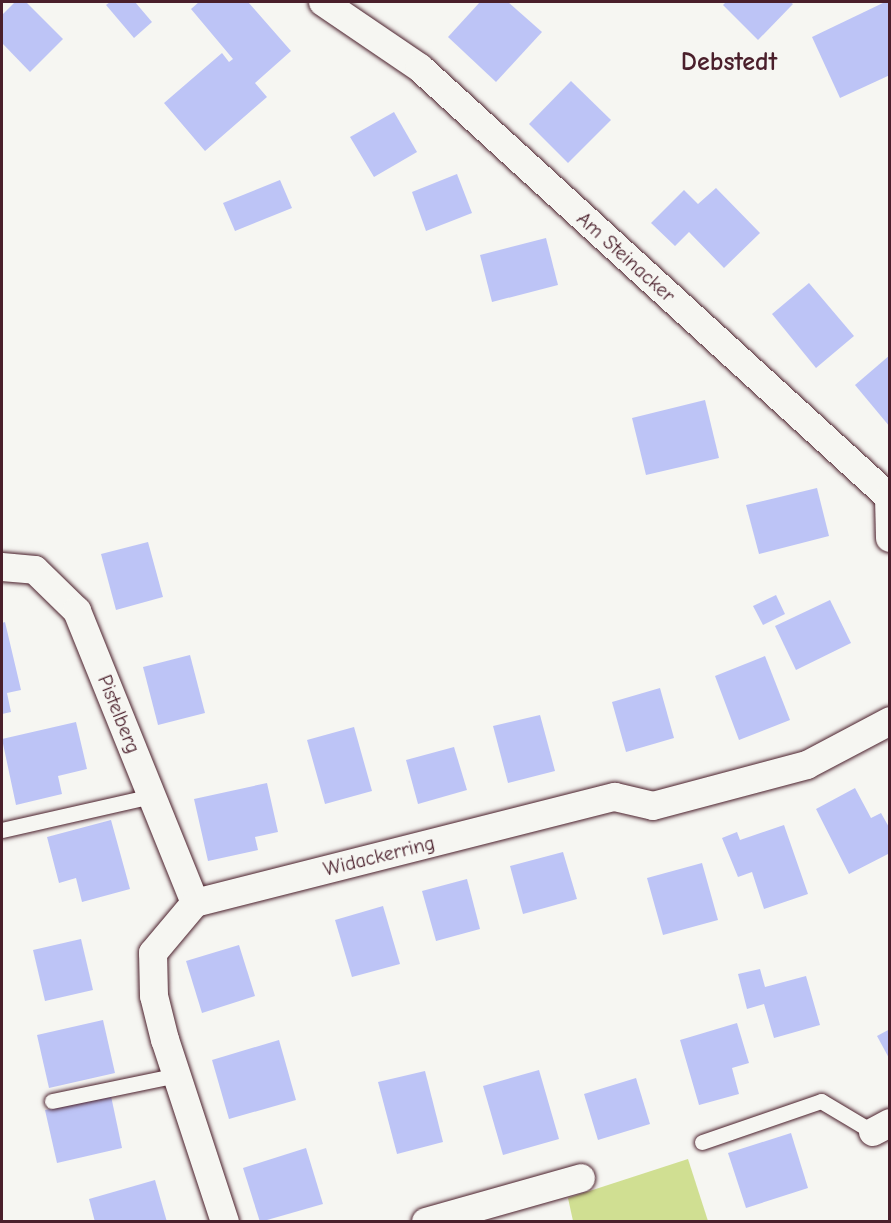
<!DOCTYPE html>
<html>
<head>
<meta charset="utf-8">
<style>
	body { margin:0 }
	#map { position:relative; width:891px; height:1223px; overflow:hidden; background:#f6f6f2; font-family:"Comic Neue",sans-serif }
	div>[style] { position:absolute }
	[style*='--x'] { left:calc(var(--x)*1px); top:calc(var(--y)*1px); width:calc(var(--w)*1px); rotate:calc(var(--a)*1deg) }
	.green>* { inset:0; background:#d0df92 }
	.building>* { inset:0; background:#bdc4f6 }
	.roads { filter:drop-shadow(0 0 2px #4a1f2b) drop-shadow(0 0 2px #4a1f2b) }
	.service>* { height:15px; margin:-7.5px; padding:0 7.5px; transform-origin:7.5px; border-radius:7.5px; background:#f6f6f2 }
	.minor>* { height:28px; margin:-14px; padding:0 14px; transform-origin:14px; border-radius:14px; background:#f6f6f2 }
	span { translate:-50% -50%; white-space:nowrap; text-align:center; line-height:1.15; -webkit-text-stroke:5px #f6f6f2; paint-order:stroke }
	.street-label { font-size:20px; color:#4a1f2b }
	.district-label { font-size:26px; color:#4a1f2b; font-weight:700 }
	.frame { position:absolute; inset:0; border:3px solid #4a1f2b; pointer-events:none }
</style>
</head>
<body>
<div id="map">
	<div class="green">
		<div style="clip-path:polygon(688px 1159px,708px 1221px,573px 1221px,568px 1198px)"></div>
	</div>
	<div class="building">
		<div style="clip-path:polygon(15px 2px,26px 2px,63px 39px,30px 72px,2px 43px,2px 15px)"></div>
		<div style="clip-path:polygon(110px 2px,135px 2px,152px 22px,134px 38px,106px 5px)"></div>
		<div style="clip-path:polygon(199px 2px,248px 2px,291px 51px,255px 83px,267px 97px,205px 151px,164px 103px,222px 53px,229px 62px,233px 59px,191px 9px)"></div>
		<div style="clip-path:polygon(480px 2px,508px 2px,542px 32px,496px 82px,448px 37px)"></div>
		<div style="clip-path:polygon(726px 2px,790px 2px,793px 4px,758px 40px,723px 5px)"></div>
		<div style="clip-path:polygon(885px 2px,890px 2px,890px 75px,840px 98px,812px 37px)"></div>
		<div style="clip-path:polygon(571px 81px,611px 120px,568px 163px,529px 124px)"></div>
		<div style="clip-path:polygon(394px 112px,417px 152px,374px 177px,350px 137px)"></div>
		<div style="clip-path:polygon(457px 174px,472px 213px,426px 231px,412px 192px)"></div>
		<div style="clip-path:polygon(280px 180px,292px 208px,235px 231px,223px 203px)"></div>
		<div style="clip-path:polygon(716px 188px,760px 233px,724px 268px,689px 232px,675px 246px,651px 223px,684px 190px,698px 204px)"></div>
		<div style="clip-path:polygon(546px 238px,558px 285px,492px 302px,480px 255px)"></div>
		<div style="clip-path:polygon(809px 283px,854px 336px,816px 368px,772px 314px)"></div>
		<div style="clip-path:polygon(890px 355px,890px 427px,855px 385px)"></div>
		<div style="clip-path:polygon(705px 400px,719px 458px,646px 475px,632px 418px)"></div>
		<div style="clip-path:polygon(817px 488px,829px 536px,759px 554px,746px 505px)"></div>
		<div style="clip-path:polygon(148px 542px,163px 597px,116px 610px,101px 554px)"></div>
		<div style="clip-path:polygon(776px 595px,785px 614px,763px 625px,753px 606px)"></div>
		<div style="clip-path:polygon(830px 600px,851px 643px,796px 670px,775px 626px)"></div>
		<div style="clip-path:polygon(5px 622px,21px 690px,7px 693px,11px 712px,2px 714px,2px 623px)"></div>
		<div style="clip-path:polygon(190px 655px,205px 713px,158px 725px,143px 667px)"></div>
		<div style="clip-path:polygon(765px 656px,790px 720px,739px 740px,715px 676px)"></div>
		<div style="clip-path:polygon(660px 688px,674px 738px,626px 752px,612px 702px)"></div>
		<div style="clip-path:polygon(540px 715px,555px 771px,508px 783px,493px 726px)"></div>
		<div style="clip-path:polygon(76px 722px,87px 769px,58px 776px,62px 794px,16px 805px,2px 739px)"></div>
		<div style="clip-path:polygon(354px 727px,372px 791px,325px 804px,307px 740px)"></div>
		<div style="clip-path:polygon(454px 747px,467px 790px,418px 804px,406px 760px)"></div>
		<div style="clip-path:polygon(267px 783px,278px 832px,255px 837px,258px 850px,208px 861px,194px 799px)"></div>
		<div style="clip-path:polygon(855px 788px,871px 818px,881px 813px,890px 829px,890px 853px,849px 874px,816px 809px)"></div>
		<div style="clip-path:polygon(111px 820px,130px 889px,82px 902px,76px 878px,59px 883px,47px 837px)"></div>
		<div style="clip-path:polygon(784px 825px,808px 894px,764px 909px,752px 872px,738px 877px,722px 838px,737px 832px,740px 840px)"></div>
		<div style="clip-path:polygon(563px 852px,577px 899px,523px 914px,510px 866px)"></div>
		<div style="clip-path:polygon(702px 863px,718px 920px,663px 935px,647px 878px)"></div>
		<div style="clip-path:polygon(467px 879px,480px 929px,436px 941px,422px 891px)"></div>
		<div style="clip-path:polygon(383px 906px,400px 964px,352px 977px,335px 920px)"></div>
		<div style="clip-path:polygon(81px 939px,93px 990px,45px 1001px,33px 950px)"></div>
		<div style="clip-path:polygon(239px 945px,255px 996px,202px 1013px,186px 961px)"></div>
		<div style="clip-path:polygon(760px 969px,765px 987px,806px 976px,820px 1025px,774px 1038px,764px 1004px,747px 1009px,738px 974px)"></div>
		<div style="clip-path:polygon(103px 1020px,115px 1073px,49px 1088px,37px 1035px)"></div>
		<div style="clip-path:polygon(737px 1023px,749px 1063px,732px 1068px,739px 1094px,699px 1105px,680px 1040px)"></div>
		<div style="clip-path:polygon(890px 1029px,890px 1060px,877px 1036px)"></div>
		<div style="clip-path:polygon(279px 1040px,296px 1100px,229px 1119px,212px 1060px)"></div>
		<div style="clip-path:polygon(539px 1070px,559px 1139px,503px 1155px,483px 1086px)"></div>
		<div style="clip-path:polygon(425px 1071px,443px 1142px,397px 1154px,378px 1082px)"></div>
		<div style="clip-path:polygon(636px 1078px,650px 1124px,598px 1140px,584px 1094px)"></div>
		<div style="clip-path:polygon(111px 1096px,122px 1148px,57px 1163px,45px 1110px)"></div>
		<div style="clip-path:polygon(791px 1133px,808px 1188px,746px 1208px,728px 1153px)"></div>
		<div style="clip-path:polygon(306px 1148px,323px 1204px,260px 1222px,243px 1168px)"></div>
		<div style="clip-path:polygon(155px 1180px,167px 1222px,95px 1222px,89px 1199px)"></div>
	</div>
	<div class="roads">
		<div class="service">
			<div style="--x:2;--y:830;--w:154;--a:-12.8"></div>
			<div style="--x:52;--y:1101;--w:128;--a:-11.7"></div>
			<div style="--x:702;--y:1142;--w:126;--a:-19"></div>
			<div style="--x:821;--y:1101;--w:61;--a:30.8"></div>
		</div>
		<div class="minor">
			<div style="--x:323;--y:2;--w:117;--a:34.2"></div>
			<div style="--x:420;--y:68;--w:636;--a:42.45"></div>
			<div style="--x:889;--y:497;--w:41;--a:88.6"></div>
			<div style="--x:2;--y:567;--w:33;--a:5"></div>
			<div style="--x:35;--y:570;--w:59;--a:44.3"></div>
			<div style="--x:77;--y:611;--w:315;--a:68"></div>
			<div style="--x:873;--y:1132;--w:19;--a:-28"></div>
			<div style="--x:225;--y:1222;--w:192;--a:-108.2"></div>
			<div style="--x:165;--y:1040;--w:45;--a:-104"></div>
			<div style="--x:154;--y:996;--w:43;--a:-91.3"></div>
			<div style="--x:153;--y:953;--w:65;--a:-50"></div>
			<div style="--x:195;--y:903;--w:433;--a:-14.2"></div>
			<div style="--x:615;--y:797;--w:39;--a:13"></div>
			<div style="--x:653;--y:806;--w:159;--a:-14.9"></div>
			<div style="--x:807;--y:765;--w:94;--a:-27.9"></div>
			<div style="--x:426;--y:1222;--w:161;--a:-15.8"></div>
		</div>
	</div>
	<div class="street-label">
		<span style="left:626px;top:257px;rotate:42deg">Am Steinacker</span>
		<span style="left:119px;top:714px;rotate:68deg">Pistelberg</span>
		<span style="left:379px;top:856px;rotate:-14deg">Widackerring</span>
	</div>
	<div class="district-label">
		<span style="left:729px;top:63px">Debstedt</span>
	</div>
	<div class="frame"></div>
</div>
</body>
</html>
